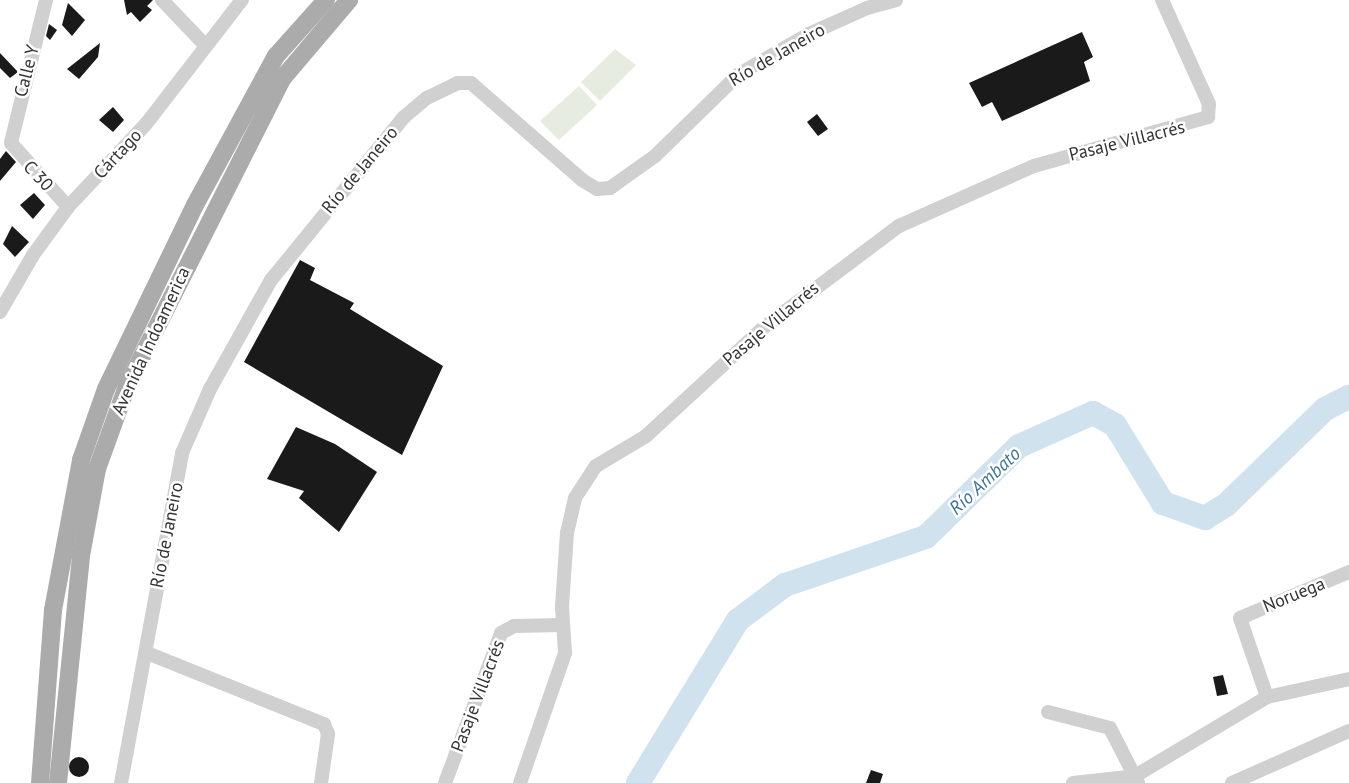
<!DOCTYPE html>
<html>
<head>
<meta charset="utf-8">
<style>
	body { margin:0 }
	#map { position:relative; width:1349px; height:783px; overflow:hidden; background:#fff; font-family:"PT Sans",sans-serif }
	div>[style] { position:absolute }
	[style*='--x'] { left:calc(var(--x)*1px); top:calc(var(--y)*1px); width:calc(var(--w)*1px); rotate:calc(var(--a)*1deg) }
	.green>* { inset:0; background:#e6ecdf }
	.river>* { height:24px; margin:-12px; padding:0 12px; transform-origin:12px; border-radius:12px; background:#cfe2ee }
	.building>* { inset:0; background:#1a1a1a }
	.round { border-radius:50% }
	.minor>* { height:14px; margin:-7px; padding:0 7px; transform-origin:7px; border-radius:7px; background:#d0d0d0 }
	.major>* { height:18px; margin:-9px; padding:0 9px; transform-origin:9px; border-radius:9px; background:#ababab }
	span { translate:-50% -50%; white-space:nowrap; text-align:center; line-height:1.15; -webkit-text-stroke:5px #fff; paint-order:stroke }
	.street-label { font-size:18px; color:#333 }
	.water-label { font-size:19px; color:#3f7597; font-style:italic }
</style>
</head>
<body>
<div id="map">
	<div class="green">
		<div style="clip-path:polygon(615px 49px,636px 65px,600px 101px,581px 82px)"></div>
		<div style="clip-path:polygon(579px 86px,597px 105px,559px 140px,540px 121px)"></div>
	</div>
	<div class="river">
		<div style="--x:638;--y:783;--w:191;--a:-58.5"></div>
		<div style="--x:738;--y:620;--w:59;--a:-36.7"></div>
		<div style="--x:785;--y:585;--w:149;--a:-18.8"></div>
		<div style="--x:926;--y:537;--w:130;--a:-44.4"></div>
		<div style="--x:1019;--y:446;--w:81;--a:-24"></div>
		<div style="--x:1093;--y:413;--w:25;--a:29"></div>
		<div style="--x:1115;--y:425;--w:92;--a:58.4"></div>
		<div style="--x:1163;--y:503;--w:45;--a:19.7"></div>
		<div style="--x:1205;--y:518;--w:26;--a:-32"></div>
		<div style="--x:1227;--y:504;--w:136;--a:-44.1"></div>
		<div style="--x:1325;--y:409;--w:27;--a:-27"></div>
	</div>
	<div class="building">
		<div style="clip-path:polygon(124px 0,153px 0,147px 6px,152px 10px,140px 22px,131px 12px,127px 15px)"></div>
		<div style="clip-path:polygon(68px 3px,85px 20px,72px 36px,62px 25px)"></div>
		<div style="clip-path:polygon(49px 24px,57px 30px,50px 40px,46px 36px)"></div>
		<div style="clip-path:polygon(1082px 32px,1093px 57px,1084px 62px,1090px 81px,1002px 121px,992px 102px,982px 107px,969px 83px)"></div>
		<div style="clip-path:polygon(100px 43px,98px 57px,79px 79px,67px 69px)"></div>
		<div style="clip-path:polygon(0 53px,18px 72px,10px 78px,0 68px)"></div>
		<div style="clip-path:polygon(113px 107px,124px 120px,113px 132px,99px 120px)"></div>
		<div style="clip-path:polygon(817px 114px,828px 129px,818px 136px,807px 122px)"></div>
		<div style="clip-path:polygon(6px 151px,16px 162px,0 181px,0 159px)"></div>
		<div style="clip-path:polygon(34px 193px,45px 205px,33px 219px,20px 205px)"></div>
		<div style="clip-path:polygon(12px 226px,29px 242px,15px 257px,3px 244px)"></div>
		<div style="clip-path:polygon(300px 260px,315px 268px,310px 280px,354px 303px,350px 309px,443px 366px,402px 455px,244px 362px)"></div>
		<div style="clip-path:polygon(296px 427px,335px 444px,377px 472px,339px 532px,299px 498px,304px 491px,267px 479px)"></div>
		<div style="clip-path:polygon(1223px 675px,1228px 694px,1217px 696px,1213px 677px)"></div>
		<div class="round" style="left:69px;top:757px;width:20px;height:20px"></div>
		<div style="clip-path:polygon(871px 770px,883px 774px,880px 783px,866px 783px)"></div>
	</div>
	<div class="minor">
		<div style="--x:46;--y:0;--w:147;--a:103.8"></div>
		<div style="--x:11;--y:143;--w:86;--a:48.3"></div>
		<div style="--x:162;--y:0;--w:62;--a:46.3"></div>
		<div style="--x:0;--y:312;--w:66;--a:-59.9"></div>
		<div style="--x:33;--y:255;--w:59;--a:-53.9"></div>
		<div style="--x:68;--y:207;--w:114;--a:-46.8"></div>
		<div style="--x:146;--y:124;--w:157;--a:-52.3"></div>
		<div style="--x:147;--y:653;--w:191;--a:21.9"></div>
		<div style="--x:324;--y:724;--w:11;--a:68"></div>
		<div style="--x:328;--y:734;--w:49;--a:98.1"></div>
		<div style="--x:1267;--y:697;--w:83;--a:-108.9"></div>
		<div style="--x:1240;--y:618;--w:118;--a:-22.9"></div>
		<div style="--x:1048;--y:712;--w:64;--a:14.5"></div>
		<div style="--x:1110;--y:728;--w:62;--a:63"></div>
		<div style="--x:121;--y:783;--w:336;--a:-79.5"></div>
		<div style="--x:182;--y:453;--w:70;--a:-66.4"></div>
		<div style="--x:210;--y:389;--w:125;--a:-60.8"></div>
		<div style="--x:271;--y:280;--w:210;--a:-50.8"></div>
		<div style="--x:404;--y:117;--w:30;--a:-40"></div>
		<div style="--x:427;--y:98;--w:34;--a:-26"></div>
		<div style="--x:458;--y:83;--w:13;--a:0"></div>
		<div style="--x:471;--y:83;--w:147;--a:41.1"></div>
		<div style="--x:582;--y:180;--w:17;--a:31"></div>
		<div style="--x:597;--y:189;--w:13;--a:-4"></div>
		<div style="--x:610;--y:188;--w:55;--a:-35.4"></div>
		<div style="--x:655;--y:156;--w:117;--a:-44.3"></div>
		<div style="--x:739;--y:74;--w:81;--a:-29.7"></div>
		<div style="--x:809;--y:34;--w:64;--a:-24.1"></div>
		<div style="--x:867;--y:8;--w:30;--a:-15"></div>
		<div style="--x:445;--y:783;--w:160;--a:-69.5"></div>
		<div style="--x:501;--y:633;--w:15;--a:-28"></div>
		<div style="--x:514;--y:626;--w:49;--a:-1.2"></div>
		<div style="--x:520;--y:783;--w:138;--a:-70.9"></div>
		<div style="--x:565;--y:653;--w:47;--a:-93.7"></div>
		<div style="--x:562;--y:606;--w:73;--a:-86.1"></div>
		<div style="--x:567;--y:533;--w:36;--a:-77"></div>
		<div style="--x:575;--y:498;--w:38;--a:-57"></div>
		<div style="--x:596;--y:466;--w:58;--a:-31"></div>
		<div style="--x:646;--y:436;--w:159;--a:-42.7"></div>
		<div style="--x:763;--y:328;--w:170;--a:-36.9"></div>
		<div style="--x:899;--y:226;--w:148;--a:-24"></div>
		<div style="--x:1034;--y:166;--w:181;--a:-15.7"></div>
		<div style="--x:1208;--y:117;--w:13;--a:-86"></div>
		<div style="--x:1209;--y:104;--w:114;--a:-114.3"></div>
		<div style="--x:1073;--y:783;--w:62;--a:-6.4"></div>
		<div style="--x:1135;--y:776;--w:154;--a:-30.9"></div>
		<div style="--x:1267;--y:697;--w:84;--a:-12.4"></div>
		<div style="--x:1232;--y:783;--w:128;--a:-24"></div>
	</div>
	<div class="major">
		<div style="--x:40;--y:783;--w:173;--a:-85.7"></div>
		<div style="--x:53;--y:610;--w:153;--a:-79.4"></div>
		<div style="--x:81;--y:460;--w:75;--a:-70.6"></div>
		<div style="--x:106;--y:389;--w:204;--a:-64.2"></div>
		<div style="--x:195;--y:205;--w:170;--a:-61.5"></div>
		<div style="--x:276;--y:56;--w:75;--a:-48.2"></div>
		<div style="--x:58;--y:783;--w:228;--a:-84.2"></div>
		<div style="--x:81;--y:556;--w:88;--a:-79.6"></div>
		<div style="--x:97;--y:469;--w:88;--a:-70.1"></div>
		<div style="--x:127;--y:386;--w:344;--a:-63.2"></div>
		<div style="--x:282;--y:79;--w:104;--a:-49.7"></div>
	</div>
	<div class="street-label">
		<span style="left:777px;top:55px;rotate:-30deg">Río de Janeiro</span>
		<span style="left:27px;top:71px;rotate:-76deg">Calle Y</span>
		<span style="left:1127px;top:141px;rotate:-14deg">Pasaje Villacrés</span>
		<span style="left:118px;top:154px;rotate:-47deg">Cártago</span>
		<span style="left:360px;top:170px;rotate:-50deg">Río de Janeiro</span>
		<span style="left:38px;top:176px;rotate:47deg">C 30</span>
		<span style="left:771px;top:324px;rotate:-40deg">Pasaje Villacrés</span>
		<span style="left:151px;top:341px;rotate:-65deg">Avenida Indoamerica</span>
		<span style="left:167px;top:535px;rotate:-79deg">Río de Janeiro</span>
		<span style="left:1294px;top:595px;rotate:-22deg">Noruega</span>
		<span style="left:478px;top:696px;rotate:-69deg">Pasaje Villacrés</span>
	</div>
	<div class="water-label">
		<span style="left:985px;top:481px;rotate:-43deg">Río Ambato</span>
	</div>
</div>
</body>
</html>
